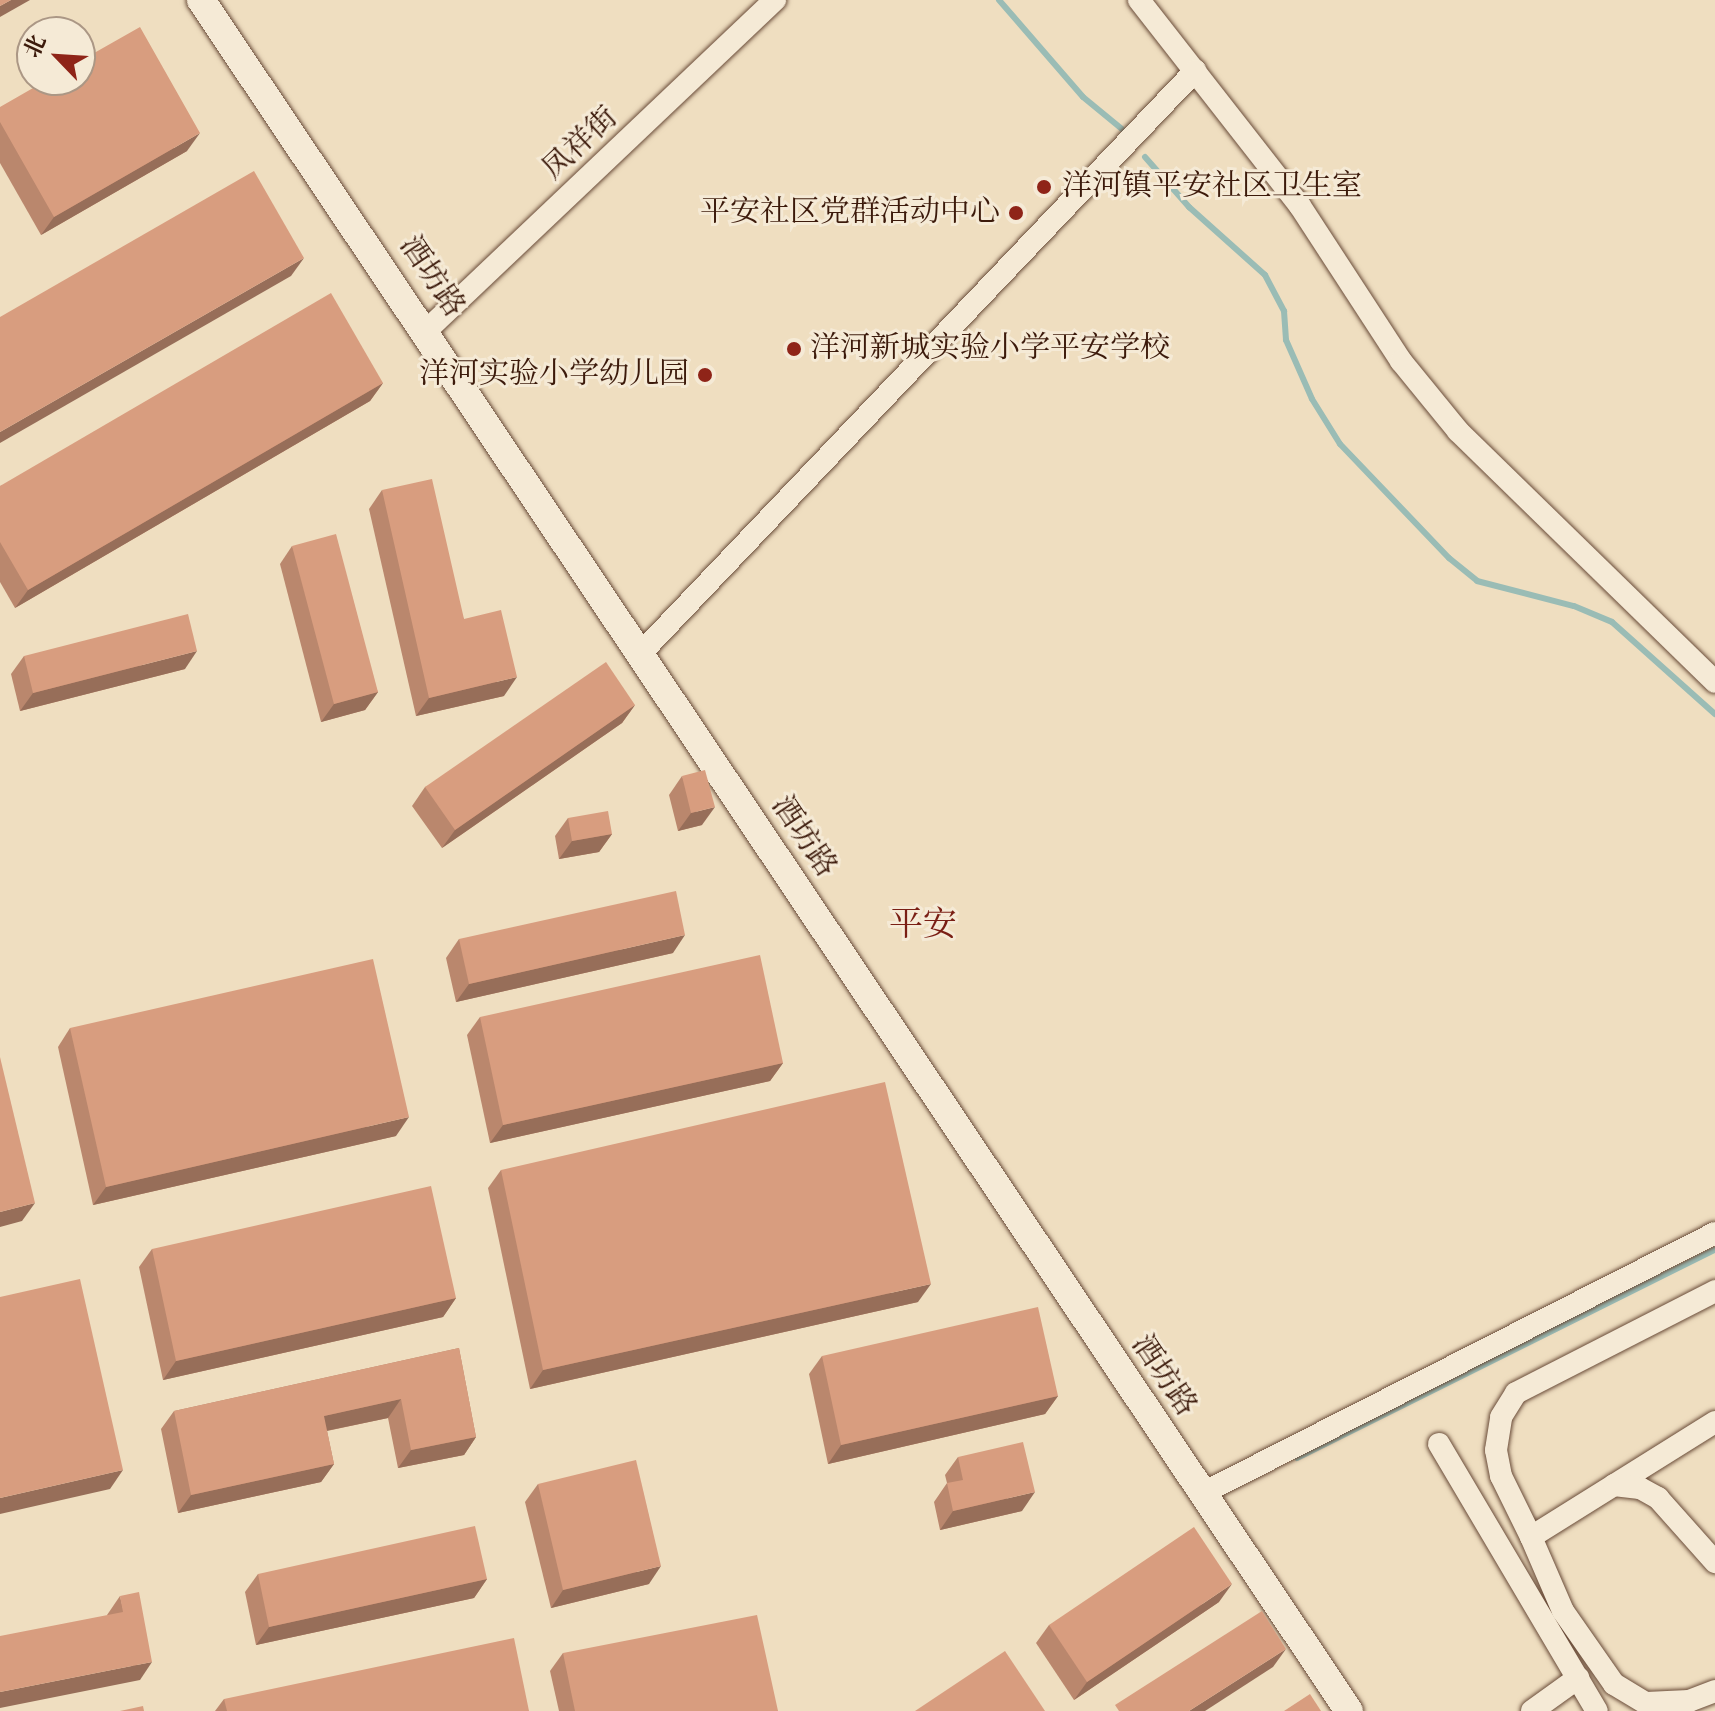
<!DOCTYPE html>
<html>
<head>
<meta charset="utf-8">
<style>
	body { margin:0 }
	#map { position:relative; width:1715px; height:1711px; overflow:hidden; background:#efdec0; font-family:"IM FELL English","Noto Serif SC",serif }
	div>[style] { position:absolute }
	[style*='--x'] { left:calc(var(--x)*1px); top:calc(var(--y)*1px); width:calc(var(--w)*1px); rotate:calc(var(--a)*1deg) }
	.stream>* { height:6px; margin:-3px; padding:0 3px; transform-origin:3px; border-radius:3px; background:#9abcb5 }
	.roads { filter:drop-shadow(0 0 2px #694b38) drop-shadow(0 0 2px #694b38) }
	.minor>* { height:22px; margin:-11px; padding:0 11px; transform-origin:11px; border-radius:11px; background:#f5ead6 }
	.tertiary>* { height:28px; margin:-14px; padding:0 14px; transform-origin:14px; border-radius:14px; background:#f5ead6 }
	.wall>* { inset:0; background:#ba876d }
	.shaded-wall>* { inset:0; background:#976e59 }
	.building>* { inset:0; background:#d89d7f }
	.dots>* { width:22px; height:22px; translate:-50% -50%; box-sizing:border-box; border:4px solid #f5ead6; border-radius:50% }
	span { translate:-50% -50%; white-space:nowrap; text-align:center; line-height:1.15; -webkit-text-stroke:6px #f5ead6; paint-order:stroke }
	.street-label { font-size:30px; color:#3c1a0b }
	.poi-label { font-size:30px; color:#3c1a0b }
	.left { translate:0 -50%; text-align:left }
	.right { translate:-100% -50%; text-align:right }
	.quarter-label { font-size:34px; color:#7a1f14 }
	.north { position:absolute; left:16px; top:16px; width:80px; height:80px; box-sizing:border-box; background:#f5ead6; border:2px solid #ab9785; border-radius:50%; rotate:295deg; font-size:22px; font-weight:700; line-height:32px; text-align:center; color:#3c1a0b }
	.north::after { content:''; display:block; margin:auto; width:28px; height:36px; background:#8f2418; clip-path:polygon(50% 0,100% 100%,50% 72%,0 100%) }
</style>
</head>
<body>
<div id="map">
	<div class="stream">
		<div style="--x:999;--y:0;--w:128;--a:49.1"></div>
		<div style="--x:1083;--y:97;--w:50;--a:39.4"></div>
		<div style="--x:1145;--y:157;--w:67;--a:48.7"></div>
		<div style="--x:1189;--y:207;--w:102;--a:41.8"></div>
		<div style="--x:1265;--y:275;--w:41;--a:62.2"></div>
		<div style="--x:1284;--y:311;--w:29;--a:86"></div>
		<div style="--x:1286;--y:340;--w:64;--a:66.2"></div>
		<div style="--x:1312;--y:399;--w:53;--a:58.1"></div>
		<div style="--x:1340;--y:444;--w:158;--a:46.3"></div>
		<div style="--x:1449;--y:558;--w:36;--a:39"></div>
		<div style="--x:1477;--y:581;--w:100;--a:14.5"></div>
		<div style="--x:1574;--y:606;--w:41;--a:22.8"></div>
		<div style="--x:1612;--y:622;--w:138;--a:41.8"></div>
		<div style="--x:1297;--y:1458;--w:467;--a:-26.5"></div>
	</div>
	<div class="roads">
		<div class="minor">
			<div style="--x:1139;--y:0;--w:261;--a:52"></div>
			<div style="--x:1300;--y:206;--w:185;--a:56.9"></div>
			<div style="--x:1401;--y:361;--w:90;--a:50.8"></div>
			<div style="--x:1458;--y:431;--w:359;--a:44.3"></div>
			<div style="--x:427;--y:330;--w:480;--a:-43.5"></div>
			<div style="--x:641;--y:653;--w:804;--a:-46.41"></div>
			<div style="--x:1715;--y:1422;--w:217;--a:148"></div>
			<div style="--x:1531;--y:1537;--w:81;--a:66.6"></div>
			<div style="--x:1563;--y:1611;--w:89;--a:55.1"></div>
			<div style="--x:1614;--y:1684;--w:37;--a:31"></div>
			<div style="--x:1646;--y:1703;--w:43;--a:-2.7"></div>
			<div style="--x:1689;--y:1701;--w:28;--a:-21"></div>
			<div style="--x:1439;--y:1444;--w:310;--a:59.4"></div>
			<div style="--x:1614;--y:1485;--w:26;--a:7"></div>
			<div style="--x:1640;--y:1488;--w:21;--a:29"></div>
			<div style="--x:1658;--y:1498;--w:86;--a:48.3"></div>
			<div style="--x:1201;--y:1494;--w:576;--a:-26.92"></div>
			<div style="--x:1531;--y:1537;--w:68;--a:-116.2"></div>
			<div style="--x:1501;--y:1476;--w:26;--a:-101"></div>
			<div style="--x:1496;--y:1450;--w:33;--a:-81"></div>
			<div style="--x:1501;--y:1417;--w:28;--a:-58"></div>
			<div style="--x:1516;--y:1393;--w:224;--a:-27.1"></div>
			<div style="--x:1532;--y:1711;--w:57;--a:-35.7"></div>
		</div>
		<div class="tertiary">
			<div style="--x:201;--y:0;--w:2060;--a:56.14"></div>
		</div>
	</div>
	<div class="wall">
		<div style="clip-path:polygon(0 107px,187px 151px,41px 235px,0 163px)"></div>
		<div style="clip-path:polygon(383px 383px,370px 401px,15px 608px,0 582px,0 486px)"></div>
		<div style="clip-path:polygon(382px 490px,464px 619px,504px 696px,416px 716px,369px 509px)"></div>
		<div style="clip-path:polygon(292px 546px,378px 692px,365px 710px,321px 722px,280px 564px)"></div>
		<div style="clip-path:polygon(24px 656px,185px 669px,20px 711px,11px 674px)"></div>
		<div style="clip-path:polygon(635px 705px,622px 723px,442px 848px,412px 806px,425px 787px)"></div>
		<div style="clip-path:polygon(682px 776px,702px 825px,678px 831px,669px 795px)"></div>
		<div style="clip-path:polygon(568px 818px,612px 834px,599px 852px,559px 859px,555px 836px)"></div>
		<div style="clip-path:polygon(459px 939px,673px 953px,456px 1002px,446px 958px)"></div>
		<div style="clip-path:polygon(480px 1017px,783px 1063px,770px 1081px,490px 1143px,467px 1035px)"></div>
		<div style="clip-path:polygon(70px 1028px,396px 1136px,93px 1205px,58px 1047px)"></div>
		<div style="clip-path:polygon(501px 1170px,918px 1302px,530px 1389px,488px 1188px)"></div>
		<div style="clip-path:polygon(152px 1249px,456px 1298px,443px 1317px,163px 1380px,139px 1267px)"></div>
		<div style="clip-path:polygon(459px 1348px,476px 1437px,464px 1455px,398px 1468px,388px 1418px,327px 1431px,334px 1464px,321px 1482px,178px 1513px,161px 1429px,174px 1411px)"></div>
		<div style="clip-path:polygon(822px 1356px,1058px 1396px,1045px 1414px,828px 1464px,809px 1374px)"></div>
		<div style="clip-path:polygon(958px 1457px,1022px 1511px,940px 1530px,934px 1502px,947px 1483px,945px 1475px)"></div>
		<div style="clip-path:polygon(538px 1484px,649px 1584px,551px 1608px,525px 1502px)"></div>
		<div style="clip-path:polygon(258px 1574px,487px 1579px,474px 1598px,256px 1645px,245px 1592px)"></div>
		<div style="clip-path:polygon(120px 1596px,140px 1680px,107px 1615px)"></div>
		<div style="clip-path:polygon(1219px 1602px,1074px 1700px,1036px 1643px,1049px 1625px)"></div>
		<div style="clip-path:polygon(563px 1653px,778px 1711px,559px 1711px,550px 1671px)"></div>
		<div style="clip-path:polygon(224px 1699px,529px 1711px,215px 1711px)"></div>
	</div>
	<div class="shaded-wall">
		<div style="clip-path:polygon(11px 0,30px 0,0 17px,0 6px)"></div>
		<div style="clip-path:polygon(200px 133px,187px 151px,41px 235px,54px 217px)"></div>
		<div style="clip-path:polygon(304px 258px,291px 276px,0 443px,0 432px)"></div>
		<div style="clip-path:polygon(383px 383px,370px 401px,15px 608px,28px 590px)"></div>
		<div style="clip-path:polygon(197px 651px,185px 669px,20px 711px,33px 693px)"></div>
		<div style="clip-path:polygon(517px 677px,504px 696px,416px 716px,429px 698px)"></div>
		<div style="clip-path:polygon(378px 692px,365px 710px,321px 722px,334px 704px)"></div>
		<div style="clip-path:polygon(635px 705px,622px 723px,442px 848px,455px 830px)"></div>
		<div style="clip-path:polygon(715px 807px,702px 825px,678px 831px,691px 813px)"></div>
		<div style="clip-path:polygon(612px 834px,599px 852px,559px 859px,572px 841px)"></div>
		<div style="clip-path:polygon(685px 935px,673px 953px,456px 1002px,469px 984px)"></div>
		<div style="clip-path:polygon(783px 1063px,770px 1081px,490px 1143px,503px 1125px)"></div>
		<div style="clip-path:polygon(409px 1117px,396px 1136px,93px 1205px,106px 1187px)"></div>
		<div style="clip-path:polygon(35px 1203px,22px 1221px,0 1227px,0 1212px)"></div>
		<div style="clip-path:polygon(931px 1284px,918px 1302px,530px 1389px,543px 1370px)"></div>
		<div style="clip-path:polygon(456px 1298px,443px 1317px,163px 1380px,176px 1361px)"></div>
		<div style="clip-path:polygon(1058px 1396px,1045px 1414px,828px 1464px,841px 1445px)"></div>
		<div style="clip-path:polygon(401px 1399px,388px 1418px,311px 1434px,324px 1416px)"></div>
		<div style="clip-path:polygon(476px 1437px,464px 1455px,398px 1468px,411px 1450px)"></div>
		<div style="clip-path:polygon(334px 1464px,321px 1482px,178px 1513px,191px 1495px)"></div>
		<div style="clip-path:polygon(123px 1470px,110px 1489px,0 1514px,0 1498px)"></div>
		<div style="clip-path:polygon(1035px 1492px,1022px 1511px,940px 1530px,953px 1511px)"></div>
		<div style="clip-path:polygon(661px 1566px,649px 1584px,551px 1608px,563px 1590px)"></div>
		<div style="clip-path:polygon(487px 1579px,474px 1598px,256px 1645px,269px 1627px)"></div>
		<div style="clip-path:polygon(1232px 1584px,1219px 1602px,1074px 1700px,1087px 1682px)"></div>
		<div style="clip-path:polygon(1286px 1649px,1273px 1667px,1205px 1711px,1189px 1711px)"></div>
		<div style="clip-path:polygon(152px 1662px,140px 1680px,0 1708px,0 1692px)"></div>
	</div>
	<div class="building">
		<div style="clip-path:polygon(0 0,11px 0,0 6px)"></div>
		<div style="clip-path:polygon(140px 27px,200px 133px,54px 217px,0 122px,0 107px,47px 80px,80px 80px,80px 61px)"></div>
		<div style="clip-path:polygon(254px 171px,304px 258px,0 432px,0 317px)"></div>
		<div style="clip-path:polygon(331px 293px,383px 383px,28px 590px,0 542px,0 486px)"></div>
		<div style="clip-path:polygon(432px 479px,464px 619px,501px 610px,517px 677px,429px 698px,382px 490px)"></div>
		<div style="clip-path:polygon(336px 534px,378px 692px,334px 704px,292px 546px)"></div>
		<div style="clip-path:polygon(188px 614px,197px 651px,33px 693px,24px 656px)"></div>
		<div style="clip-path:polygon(606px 662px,635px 705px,455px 830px,425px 787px)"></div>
		<div style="clip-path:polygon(705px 770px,715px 807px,691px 813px,682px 776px)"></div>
		<div style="clip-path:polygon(608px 811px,612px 834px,572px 841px,568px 818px)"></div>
		<div style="clip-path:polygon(676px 891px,685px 935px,469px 984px,459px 939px)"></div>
		<div style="clip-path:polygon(760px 955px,783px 1063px,503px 1125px,480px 1017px)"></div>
		<div style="clip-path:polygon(373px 959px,409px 1117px,106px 1187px,70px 1028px)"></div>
		<div style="clip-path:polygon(0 1057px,35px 1203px,0 1212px)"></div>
		<div style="clip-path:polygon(885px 1082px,931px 1284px,543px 1370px,501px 1170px)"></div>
		<div style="clip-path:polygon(431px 1186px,456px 1298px,176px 1361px,152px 1249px)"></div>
		<div style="clip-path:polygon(80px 1279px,123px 1470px,0 1498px,0 1297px)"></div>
		<div style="clip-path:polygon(1038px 1307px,1058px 1396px,841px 1445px,822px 1356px)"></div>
		<div style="clip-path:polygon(459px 1348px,476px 1437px,411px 1450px,401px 1399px,324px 1416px,334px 1464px,191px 1495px,174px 1411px)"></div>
		<div style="clip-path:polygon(1023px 1442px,1035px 1492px,953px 1511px,947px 1483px,963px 1480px,958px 1457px)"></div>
		<div style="clip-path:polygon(636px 1460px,661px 1566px,563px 1590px,538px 1484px)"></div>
		<div style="clip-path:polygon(475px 1526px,487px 1579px,269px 1627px,258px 1574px)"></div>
		<div style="clip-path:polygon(1194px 1527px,1232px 1584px,1087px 1682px,1049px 1625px)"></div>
		<div style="clip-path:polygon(139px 1592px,152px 1662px,0 1692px,0 1636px,123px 1612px,120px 1596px)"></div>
		<div style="clip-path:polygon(1262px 1611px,1286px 1649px,1189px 1711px,1119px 1711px,1115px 1705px)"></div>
		<div style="clip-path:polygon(757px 1615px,778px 1711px,575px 1711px,563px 1653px)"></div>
		<div style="clip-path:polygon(514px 1638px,529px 1711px,227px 1711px,224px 1699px)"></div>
		<div style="clip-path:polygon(1005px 1651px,1045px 1711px,915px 1711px)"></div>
		<div style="clip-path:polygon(1310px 1694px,1321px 1711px,1284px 1711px)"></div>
		<div style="clip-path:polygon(143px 1706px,144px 1711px,120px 1711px)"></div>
	</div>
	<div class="dots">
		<div style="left:1044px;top:187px;background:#8f2418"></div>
		<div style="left:1016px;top:213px;background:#8f2418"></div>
		<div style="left:794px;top:349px;background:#8f2418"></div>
		<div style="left:705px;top:375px;background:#8f2418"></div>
	</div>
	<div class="street-label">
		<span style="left:581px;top:144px;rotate:-43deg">凤祥街</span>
		<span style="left:431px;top:277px;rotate:56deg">酒坊路</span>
		<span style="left:803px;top:837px;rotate:56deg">酒坊路</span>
		<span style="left:1163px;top:1376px;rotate:56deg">酒坊路</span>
	</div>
	<div class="poi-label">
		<span class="left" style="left:1062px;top:187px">洋河镇平安社区卫生室</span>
		<span class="right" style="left:1000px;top:213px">平安社区党群活动中心</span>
		<span class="left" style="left:810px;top:349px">洋河新城实验小学平安学校</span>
		<span class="right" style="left:689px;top:375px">洋河实验小学幼儿园</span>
	</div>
	<div class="quarter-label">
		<span style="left:923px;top:926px">平安</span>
	</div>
	<div class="north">北</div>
</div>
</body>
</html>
